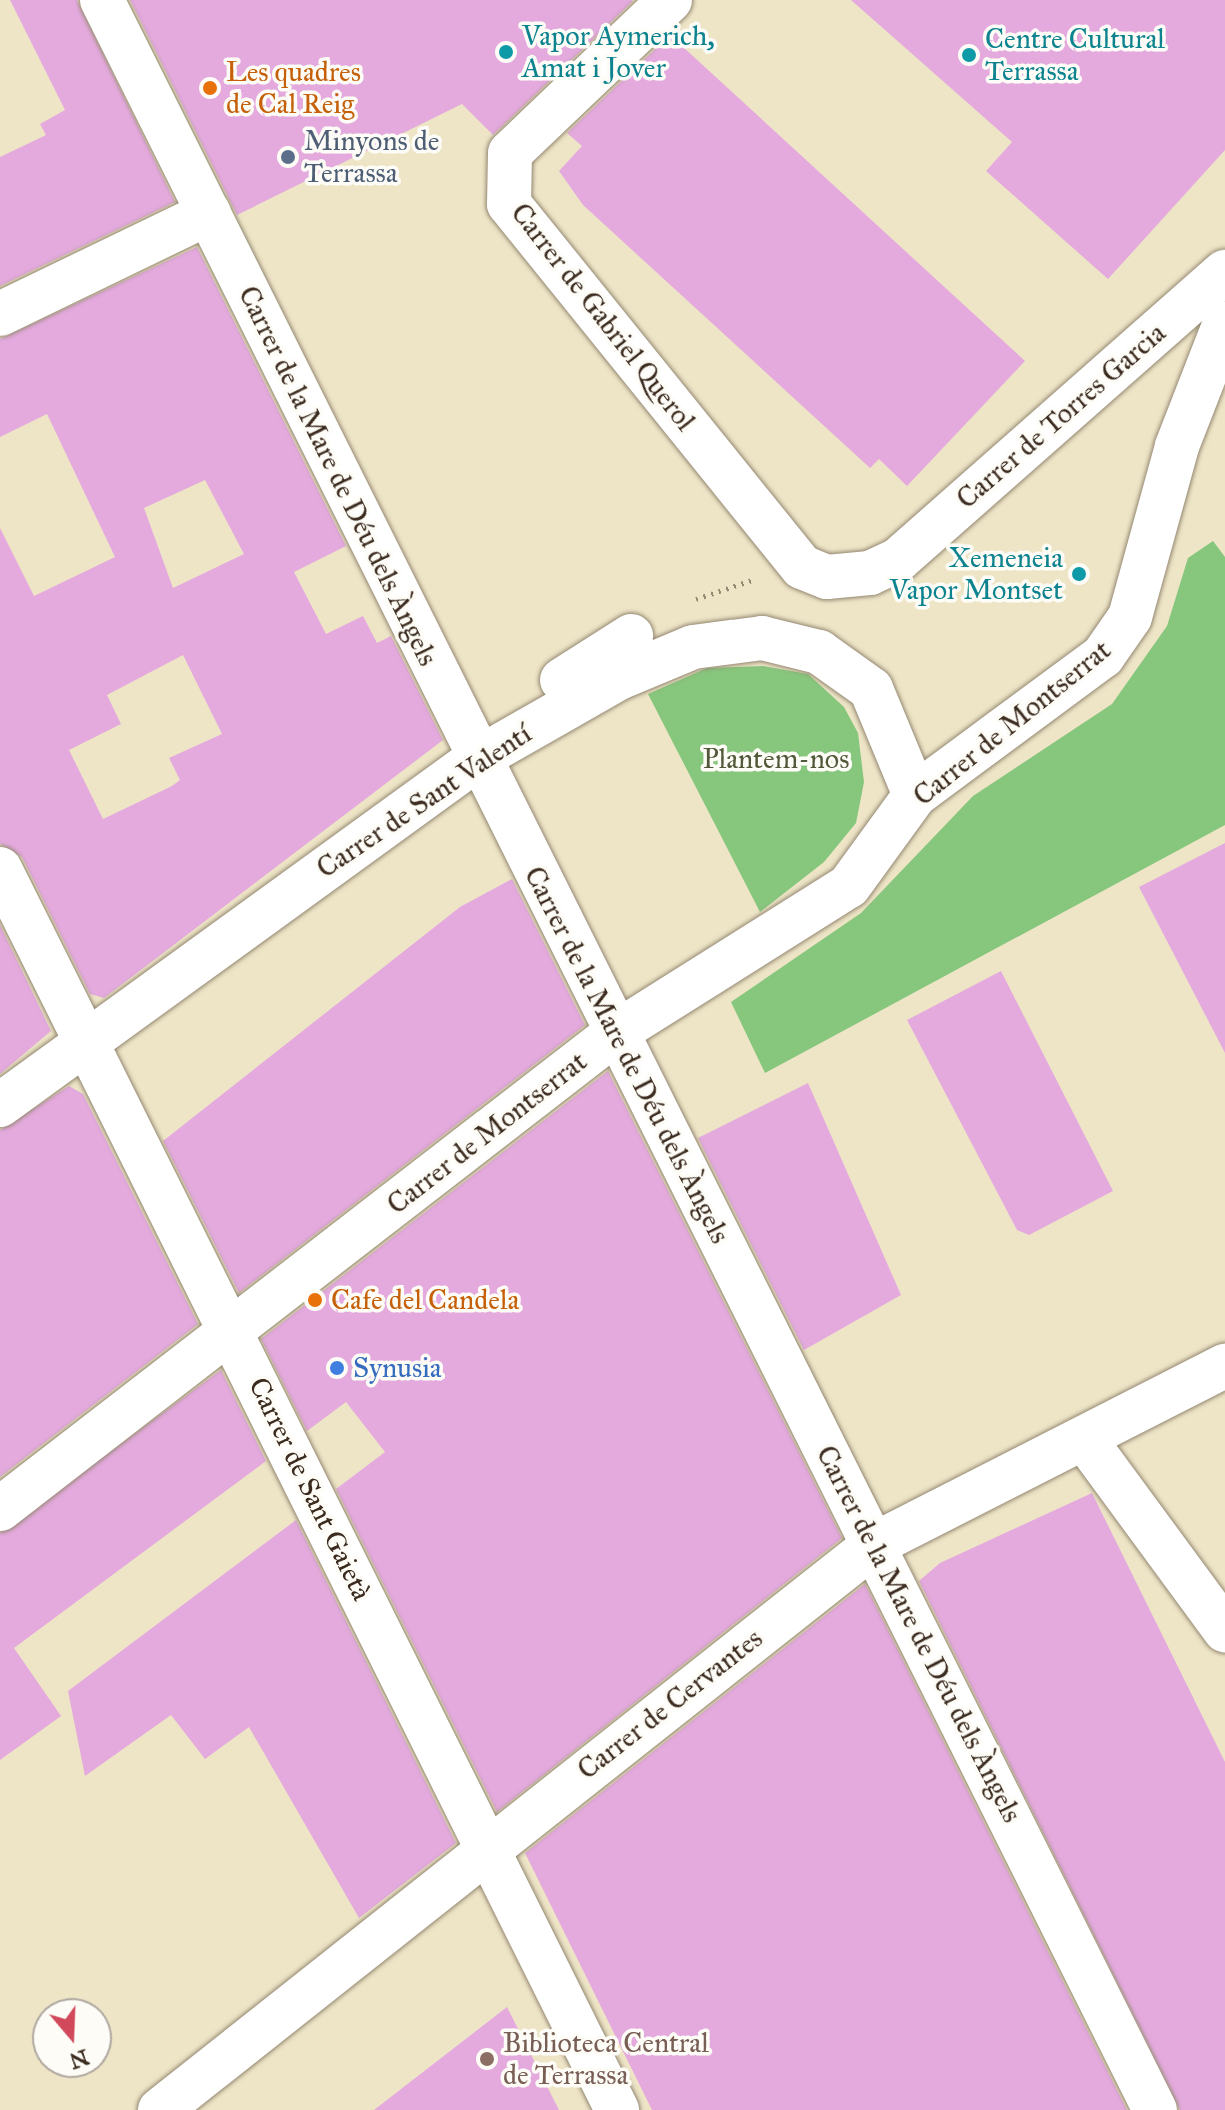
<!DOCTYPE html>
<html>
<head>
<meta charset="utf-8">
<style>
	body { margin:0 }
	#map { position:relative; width:1225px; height:2110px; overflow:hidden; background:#eee5c7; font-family:"IM FELL Great Primer",serif }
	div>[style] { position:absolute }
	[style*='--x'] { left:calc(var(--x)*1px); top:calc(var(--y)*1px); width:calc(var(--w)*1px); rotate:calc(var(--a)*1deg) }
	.green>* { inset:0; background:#87c67d }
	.building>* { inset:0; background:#e4aade }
	.path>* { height:5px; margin-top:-2.5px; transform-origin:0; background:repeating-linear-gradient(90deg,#948872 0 2px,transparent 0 8px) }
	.roads { filter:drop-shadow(0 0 2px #948872) drop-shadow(0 0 2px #948872) }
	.minor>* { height:44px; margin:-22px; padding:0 22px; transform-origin:22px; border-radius:22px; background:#fff }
	.dots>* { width:22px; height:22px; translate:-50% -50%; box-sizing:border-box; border:4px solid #fdfcf7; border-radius:50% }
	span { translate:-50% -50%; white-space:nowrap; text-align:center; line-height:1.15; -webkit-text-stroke:7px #fdfcf7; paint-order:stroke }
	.culture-label { font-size:28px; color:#0d838f }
	.left { translate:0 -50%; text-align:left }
	.right { translate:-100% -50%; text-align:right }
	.food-label { font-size:28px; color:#c56008 }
	.service-label { font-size:28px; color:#4e5e75 }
	.street-label { font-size:28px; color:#3b2a1e }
	.park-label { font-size:28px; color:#52593a }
	.shop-label { font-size:28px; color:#366cbe }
	.education-label { font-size:28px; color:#785e54 }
	.north { position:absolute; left:32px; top:1998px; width:80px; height:80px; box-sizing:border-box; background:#fdfcf7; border:2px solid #afa8a0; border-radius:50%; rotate:161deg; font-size:22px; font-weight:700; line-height:32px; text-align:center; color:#3b2a1e }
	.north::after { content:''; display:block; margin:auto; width:28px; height:36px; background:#d1495b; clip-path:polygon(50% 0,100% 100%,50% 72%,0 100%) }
</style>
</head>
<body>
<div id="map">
	<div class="green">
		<div style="clip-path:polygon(1213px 541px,1225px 557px,1225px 825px,765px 1073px,731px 1002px,861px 913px,973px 796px,1112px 704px,1167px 626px,1188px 558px)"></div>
		<div style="clip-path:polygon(763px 666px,808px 674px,844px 707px,858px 733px,864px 782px,856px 823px,824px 862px,760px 912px,648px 694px,707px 668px)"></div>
	</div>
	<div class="building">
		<div style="clip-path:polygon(10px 0,77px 0,175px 202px,0 286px,0 157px,46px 135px,40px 124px,65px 110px)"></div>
		<div style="clip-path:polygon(130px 0,631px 0,633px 1px,493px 135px,462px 104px,237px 215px)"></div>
		<div style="clip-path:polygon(851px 0,1225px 0,1225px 150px,1108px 279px,986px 171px,1012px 142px)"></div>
		<div style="clip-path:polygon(670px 35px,1025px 361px,907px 486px,879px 459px,870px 468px,583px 205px,559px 171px,582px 146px,567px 133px)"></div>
		<div style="clip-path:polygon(evenodd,197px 247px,346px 546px,294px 572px,326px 634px,363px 616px,377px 643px,391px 636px,443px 740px,104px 998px,90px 994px,22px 857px,0 844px,0 528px,34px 596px,115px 557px,47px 414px,0 437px,0 339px,197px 247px,205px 480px,244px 554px,173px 588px,144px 508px,205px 480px,197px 247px,183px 655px,222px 734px,169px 758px,180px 780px,172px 786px,103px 819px,69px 750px,121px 724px,107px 695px,183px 655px)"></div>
		<div style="clip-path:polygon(1225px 843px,1225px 1053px,1139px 887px)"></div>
		<div style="clip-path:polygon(512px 879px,585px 1025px,239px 1293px,163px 1141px,460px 907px)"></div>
		<div style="clip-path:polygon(0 925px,51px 1031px,0 1074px)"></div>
		<div style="clip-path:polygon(1001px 971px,1113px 1191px,1029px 1235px,1017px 1230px,907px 1020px)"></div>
		<div style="clip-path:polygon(608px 1071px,842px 1538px,497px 1812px,336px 1489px,385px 1452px,346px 1402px,307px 1431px,261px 1339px)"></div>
		<div style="clip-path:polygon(808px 1083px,901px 1295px,804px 1350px,698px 1138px)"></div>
		<div style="clip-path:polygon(69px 1086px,83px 1094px,198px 1324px,0 1477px,0 1130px)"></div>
		<div style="clip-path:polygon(221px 1370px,266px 1461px,14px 1648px,61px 1716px,0 1760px,0 1533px)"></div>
		<div style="clip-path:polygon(1092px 1493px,1225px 1762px,1225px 2110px,1180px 2110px,919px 1581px,940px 1563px)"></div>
		<div style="clip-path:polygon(296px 1520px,456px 1843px,359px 1918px,249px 1727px,205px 1759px,171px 1715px,85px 1776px,68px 1691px)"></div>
		<div style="clip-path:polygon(865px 1584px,1127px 2110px,652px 2110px,525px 1853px)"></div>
		<div style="clip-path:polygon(507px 2007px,559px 2110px,374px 2110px)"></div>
	</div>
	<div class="path">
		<div style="--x:696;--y:599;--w:62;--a:-18.7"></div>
	</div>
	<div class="roads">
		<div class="minor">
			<div style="--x:102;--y:0;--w:2358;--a:63.48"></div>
			<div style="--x:670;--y:0;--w:221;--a:136.3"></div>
			<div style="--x:510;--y:153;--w:51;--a:91.1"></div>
			<div style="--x:509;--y:204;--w:466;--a:51.1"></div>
			<div style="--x:802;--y:567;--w:27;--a:22"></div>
			<div style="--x:827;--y:577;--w:43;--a:-5.3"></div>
			<div style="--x:870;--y:573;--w:31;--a:-25"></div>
			<div style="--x:898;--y:560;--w:436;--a:-41.4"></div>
			<div style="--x:0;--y:314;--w:232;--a:-25.8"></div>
			<div style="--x:562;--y:680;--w:82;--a:-32.5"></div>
			<div style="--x:0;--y:869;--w:1386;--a:63.56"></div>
			<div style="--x:0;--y:1105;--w:589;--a:-35.96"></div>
			<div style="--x:477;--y:759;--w:163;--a:-29.7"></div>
			<div style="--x:619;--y:678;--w:80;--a:-22.7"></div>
			<div style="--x:693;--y:647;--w:70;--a:-7.4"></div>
			<div style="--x:762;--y:638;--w:59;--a:13.8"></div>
			<div style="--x:819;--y:652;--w:64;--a:35.4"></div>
			<div style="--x:871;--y:689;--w:115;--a:67.5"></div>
			<div style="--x:1086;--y:1441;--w:235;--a:53.7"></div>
			<div style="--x:0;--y:1509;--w:780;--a:-37.71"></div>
			<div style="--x:617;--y:1032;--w:274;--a:-32.2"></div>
			<div style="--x:849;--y:886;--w:112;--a:-54"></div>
			<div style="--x:915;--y:795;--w:234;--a:-36.5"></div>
			<div style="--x:1103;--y:656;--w:47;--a:-55.3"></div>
			<div style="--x:1130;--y:617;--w:177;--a:-74.6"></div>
			<div style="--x:1177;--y:446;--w:132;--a:-68.7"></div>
			<div style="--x:160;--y:2110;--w:912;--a:-38.37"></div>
			<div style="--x:875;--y:1544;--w:393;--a:-27"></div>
		</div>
	</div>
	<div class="dots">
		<div style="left:506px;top:52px;background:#0f9aa8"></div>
		<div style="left:969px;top:55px;background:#0f9aa8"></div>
		<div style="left:210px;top:88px;background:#e8710a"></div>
		<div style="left:288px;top:157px;background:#5c6f8a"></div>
		<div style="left:1079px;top:574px;background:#0f9aa8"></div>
		<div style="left:315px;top:1300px;background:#e8710a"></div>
		<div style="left:337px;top:1368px;background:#3f7fe0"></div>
		<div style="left:487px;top:2059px;background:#8d6e63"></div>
	</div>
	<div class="culture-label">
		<span class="left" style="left:522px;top:52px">Vapor Aymerich,<br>Amat i Jover</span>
		<span class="left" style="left:985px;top:55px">Centre Cultural<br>Terrassa</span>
		<span class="right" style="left:1063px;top:574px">Xemeneia<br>Vapor Montset</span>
	</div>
	<div class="food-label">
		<span class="left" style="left:226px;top:88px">Les quadres<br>de Cal Reig</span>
		<span class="left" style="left:331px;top:1300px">Cafe del Candela</span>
	</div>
	<div class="service-label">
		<span class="left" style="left:304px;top:157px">Minyons de<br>Terrassa</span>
	</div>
	<div class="street-label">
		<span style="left:603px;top:317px;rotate:52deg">Carrer de Gabriel Querol</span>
		<span style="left:1061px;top:416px;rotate:-41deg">Carrer de Torres Garcia</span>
		<span style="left:338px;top:476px;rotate:64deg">Carrer de la Mare de Déu dels Àngels</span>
		<span style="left:1012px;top:723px;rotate:-39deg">Carrer de Montserrat</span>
		<span style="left:424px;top:801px;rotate:-34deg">Carrer de Sant Valentí</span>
		<span style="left:627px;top:1055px;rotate:63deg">Carrer de la Mare de Déu dels Àngels</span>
		<span style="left:487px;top:1133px;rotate:-38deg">Carrer de Montserrat</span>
		<span style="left:310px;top:1489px;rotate:64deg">Carrer de Sant Gaietà</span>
		<span style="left:919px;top:1634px;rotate:63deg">Carrer de la Mare de Déu dels Àngels</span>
		<span style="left:670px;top:1704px;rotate:-38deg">Carrer de Cervantes</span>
	</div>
	<div class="park-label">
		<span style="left:776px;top:759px">Plantem-nos</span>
	</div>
	<div class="shop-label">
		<span class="left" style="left:353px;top:1368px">Synusia</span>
	</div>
	<div class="education-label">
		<span class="left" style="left:503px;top:2059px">Biblioteca Central<br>de Terrassa</span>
	</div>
	<div class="north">N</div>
</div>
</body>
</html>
